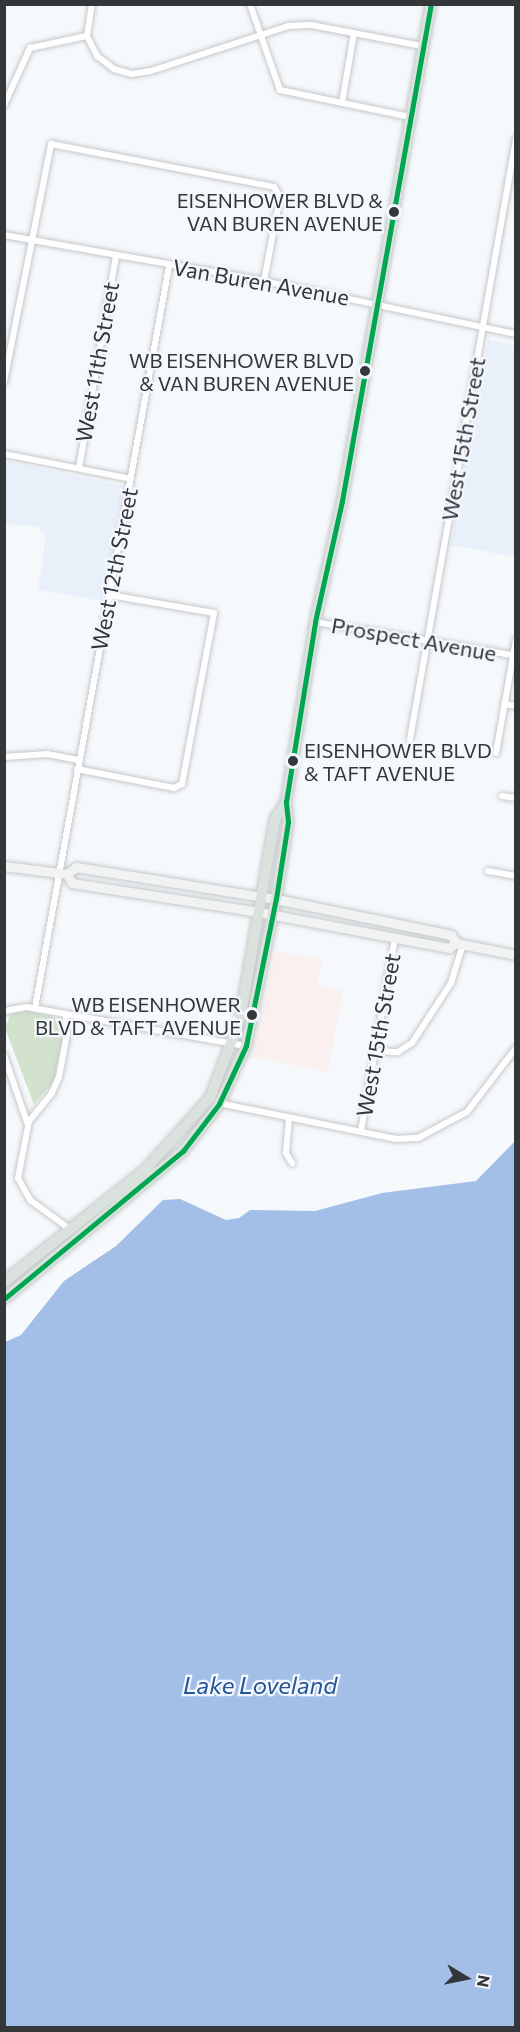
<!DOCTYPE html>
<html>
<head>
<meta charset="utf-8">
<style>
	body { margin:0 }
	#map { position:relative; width:520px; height:2032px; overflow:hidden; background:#f6f9fc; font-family:Commissioner,sans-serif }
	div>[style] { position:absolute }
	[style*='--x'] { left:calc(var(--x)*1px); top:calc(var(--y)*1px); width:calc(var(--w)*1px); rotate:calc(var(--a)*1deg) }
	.commercial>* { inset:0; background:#faf0f0 }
	.built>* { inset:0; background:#e8f0fa }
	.green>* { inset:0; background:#d2e2cd }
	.water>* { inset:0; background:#a3bfe7 }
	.roads { filter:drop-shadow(0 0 2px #c6c9cb) drop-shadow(0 0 2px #c6c9cb) }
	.minor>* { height:6px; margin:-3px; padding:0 3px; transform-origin:3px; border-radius:3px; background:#fefeff }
	.secondary>* { height:9px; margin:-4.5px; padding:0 4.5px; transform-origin:4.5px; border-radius:4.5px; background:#f0f3f2 }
	.trunk>* { height:10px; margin:-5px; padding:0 5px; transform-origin:5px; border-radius:5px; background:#dae2de }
	.bus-1>* { height:4.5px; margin:-2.25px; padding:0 2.25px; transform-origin:2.25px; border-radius:2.25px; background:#00a651 }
	.dots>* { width:16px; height:16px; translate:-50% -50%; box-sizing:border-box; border:3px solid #f4f8fe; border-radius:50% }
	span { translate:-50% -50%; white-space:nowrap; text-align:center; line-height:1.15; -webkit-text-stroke:4.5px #f4f8fe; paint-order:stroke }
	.bus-label { font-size:20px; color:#34373a }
	.right { translate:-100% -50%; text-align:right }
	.left { translate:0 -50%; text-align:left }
	.street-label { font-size:22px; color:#34373a }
	.water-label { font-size:24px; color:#235497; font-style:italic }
	.frame { position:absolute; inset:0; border:6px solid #34373a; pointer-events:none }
	.north { position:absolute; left:436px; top:1948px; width:60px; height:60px; -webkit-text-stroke:4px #f4f8fe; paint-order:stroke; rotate:100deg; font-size:16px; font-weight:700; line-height:24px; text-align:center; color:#34373a }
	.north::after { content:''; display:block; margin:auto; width:21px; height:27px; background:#34373a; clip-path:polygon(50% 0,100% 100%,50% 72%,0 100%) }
</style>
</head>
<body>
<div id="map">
	<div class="commercial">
		<div style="clip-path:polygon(275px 951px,322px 959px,318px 986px,343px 991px,328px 1072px,251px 1057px)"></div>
	</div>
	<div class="built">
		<div style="clip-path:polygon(488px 340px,515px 345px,515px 557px,451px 545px)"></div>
		<div style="clip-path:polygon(5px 461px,123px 486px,102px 601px,38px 590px,46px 535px,37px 527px,5px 524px)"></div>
	</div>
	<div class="green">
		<div style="clip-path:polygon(23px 1010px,54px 1017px,64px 1029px,54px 1081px,34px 1105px,5px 1028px,10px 1015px)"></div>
	</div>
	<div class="water">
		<div style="clip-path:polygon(515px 1141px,515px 2027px,5px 2027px,5px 1342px,21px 1335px,64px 1281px,116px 1246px,163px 1200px,180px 1199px,226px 1220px,239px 1218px,250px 1210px,315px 1211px,382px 1193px,476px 1181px)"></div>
	</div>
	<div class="roads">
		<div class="minor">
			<div style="--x:92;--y:4;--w:32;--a:99"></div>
			<div style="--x:87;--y:36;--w:22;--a:63"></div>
			<div style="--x:97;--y:56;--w:21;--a:37"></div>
			<div style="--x:114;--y:69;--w:19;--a:16"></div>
			<div style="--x:132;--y:74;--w:19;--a:-9"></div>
			<div style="--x:151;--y:71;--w:145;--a:-18.1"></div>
			<div style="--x:289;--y:26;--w:22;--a:-3"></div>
			<div style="--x:311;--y:25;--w:113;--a:10.7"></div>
			<div style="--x:250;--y:4;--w:91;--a:70.8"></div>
			<div style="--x:280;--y:90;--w:133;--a:11.7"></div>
			<div style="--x:342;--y:103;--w:71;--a:-80.3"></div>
			<div style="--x:4;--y:105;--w:63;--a:-65.5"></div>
			<div style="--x:30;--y:48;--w:58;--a:-11.9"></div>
			<div style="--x:4;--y:235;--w:264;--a:10"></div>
			<div style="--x:264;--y:281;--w:258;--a:11.9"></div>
			<div style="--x:4;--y:382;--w:243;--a:-78.8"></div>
			<div style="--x:51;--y:144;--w:227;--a:10.9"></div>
			<div style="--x:274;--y:187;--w:12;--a:59"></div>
			<div style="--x:280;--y:197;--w:86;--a:100.8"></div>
			<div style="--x:4;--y:454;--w:129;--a:11.1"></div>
			<div style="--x:79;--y:468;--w:216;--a:-80.1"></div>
			<div style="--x:315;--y:622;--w:201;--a:9.5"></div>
			<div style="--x:504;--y:704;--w:12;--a:9"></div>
			<div style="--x:410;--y:739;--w:609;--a:-79.98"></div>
			<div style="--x:496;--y:753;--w:115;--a:-80"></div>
			<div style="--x:4;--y:757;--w:43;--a:-4"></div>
			<div style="--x:47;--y:754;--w:33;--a:11"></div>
			<div style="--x:77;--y:769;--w:99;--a:11.1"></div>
			<div style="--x:174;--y:788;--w:9;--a:-27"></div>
			<div style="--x:182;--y:784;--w:174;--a:-79.4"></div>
			<div style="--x:214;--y:613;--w:106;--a:-170.2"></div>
			<div style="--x:502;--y:796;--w:14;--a:8"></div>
			<div style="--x:488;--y:871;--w:28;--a:10"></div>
			<div style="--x:35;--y:1008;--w:754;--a:-79.76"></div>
			<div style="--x:4;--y:1011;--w:23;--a:-10"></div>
			<div style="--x:27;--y:1007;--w:222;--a:10.1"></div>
			<div style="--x:66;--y:1016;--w:18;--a:87"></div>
			<div style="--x:67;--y:1034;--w:44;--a:100.5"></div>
			<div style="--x:59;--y:1077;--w:17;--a:114"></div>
			<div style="--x:52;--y:1093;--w:36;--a:129"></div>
			<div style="--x:29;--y:1121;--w:58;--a:100.9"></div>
			<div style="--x:18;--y:1178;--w:25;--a:61"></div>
			<div style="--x:30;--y:1200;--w:51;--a:36.2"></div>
			<div style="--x:376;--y:1051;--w:22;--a:3"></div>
			<div style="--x:398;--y:1052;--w:17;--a:-33"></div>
			<div style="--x:412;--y:1043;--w:72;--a:-57"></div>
			<div style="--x:451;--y:983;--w:41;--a:-72.9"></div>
			<div style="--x:4;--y:1055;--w:71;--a:71.1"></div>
			<div style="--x:218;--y:1103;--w:182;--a:11.4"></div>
			<div style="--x:396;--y:1139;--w:22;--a:-3"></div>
			<div style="--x:418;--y:1138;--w:55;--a:-28"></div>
			<div style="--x:467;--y:1112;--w:81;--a:-52.6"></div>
			<div style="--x:289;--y:1118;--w:35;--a:95"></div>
			<div style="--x:286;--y:1153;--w:12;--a:59"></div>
			<div style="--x:361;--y:1131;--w:195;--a:-80"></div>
		</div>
		<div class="secondary">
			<div style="--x:4;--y:866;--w:64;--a:7.2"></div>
			<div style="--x:67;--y:874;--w:11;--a:-38"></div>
			<div style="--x:76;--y:867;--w:203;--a:9.1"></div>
			<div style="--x:276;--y:899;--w:179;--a:11.6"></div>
			<div style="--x:451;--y:935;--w:9;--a:58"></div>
			<div style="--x:67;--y:874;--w:10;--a:61"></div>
			<div style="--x:72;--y:883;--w:183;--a:8.8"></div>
			<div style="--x:253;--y:911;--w:199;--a:10.7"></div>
			<div style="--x:449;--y:948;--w:9;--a:-36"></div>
			<div style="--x:456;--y:943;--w:61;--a:11.3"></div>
		</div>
		<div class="trunk">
			<div style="--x:4;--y:1282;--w:181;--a:-38.5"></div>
			<div style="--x:146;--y:1169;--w:96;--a:-48"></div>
			<div style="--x:210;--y:1098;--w:85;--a:-69.2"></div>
			<div style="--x:240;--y:1019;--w:203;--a:-80.1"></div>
			<div style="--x:275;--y:819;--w:20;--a:-57"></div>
			<div style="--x:4;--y:1299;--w:232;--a:-39.6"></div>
			<div style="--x:183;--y:1151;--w:59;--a:-52.5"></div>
			<div style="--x:219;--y:1104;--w:64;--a:-65"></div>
			<div style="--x:246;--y:1046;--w:150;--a:-78.5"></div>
			<div style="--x:276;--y:899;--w:78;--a:-81.1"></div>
			<div style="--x:288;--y:822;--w:20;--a:-96"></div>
			<div style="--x:286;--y:802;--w:182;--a:-80.8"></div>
			<div style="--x:315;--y:622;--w:124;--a:-77.4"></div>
			<div style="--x:342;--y:501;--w:505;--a:-79.85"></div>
		</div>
	</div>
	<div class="bus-1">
		<div style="--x:4;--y:1299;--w:232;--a:-39.6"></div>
		<div style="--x:183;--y:1151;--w:59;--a:-52.5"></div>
		<div style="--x:219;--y:1104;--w:64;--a:-65"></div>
		<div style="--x:246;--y:1046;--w:150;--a:-78.5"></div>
		<div style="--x:276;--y:899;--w:78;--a:-81.1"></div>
		<div style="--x:288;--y:822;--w:20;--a:-96"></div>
		<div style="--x:286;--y:802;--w:182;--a:-80.8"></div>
		<div style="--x:315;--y:622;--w:124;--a:-77.4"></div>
		<div style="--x:342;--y:501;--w:505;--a:-79.85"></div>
	</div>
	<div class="dots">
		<div style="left:394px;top:212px;background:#34373a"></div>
		<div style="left:365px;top:371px;background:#34373a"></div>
		<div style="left:293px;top:761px;background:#34373a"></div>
		<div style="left:252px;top:1015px;background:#34373a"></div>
	</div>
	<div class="bus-label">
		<span class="right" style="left:383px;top:212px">EISENHOWER BLVD &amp;<br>VAN BUREN AVENUE</span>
		<span class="right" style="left:354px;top:372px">WB EISENHOWER BLVD<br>&amp; VAN BUREN AVENUE</span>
		<span class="left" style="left:304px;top:762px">EISENHOWER BLVD<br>&amp; TAFT AVENUE</span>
		<span class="right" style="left:241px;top:1016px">WB EISENHOWER<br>BLVD &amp; TAFT AVENUE</span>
	</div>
	<div class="street-label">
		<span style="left:261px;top:282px;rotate:10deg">Van Buren Avenue</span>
		<span style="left:97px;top:362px;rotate:-80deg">West 11th Street</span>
		<span style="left:463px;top:439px;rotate:-80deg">West 15th Street</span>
		<span style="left:114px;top:569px;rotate:-79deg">West 12th Street</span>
		<span style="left:414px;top:639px;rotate:10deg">Prospect Avenue</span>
		<span style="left:378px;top:1035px;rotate:-80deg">West 15th Street</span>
	</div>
	<div class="water-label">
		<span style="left:260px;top:1685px">Lake Loveland</span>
	</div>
	<div class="frame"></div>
	<div class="north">N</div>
</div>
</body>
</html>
